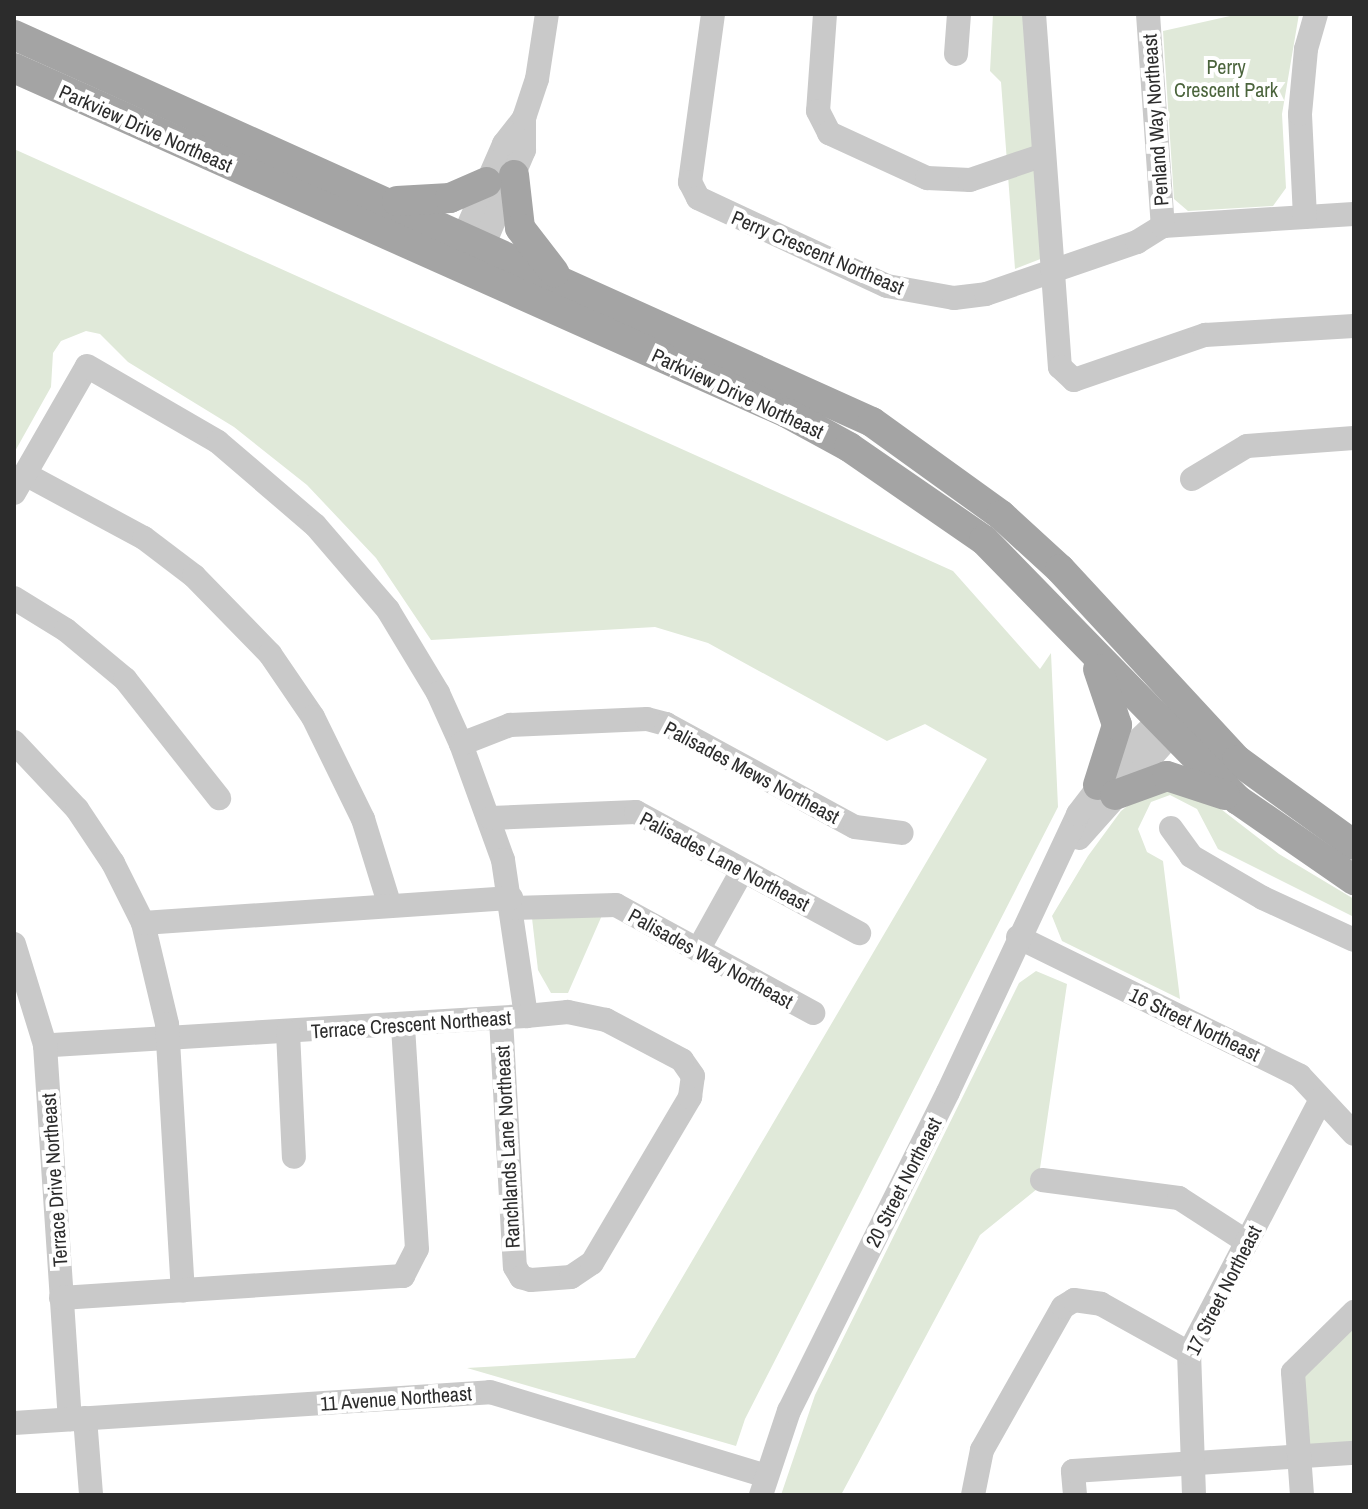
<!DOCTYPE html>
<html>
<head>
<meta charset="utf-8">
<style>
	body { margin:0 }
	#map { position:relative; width:1368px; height:1509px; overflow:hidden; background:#fff; font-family:"Archivo Narrow",sans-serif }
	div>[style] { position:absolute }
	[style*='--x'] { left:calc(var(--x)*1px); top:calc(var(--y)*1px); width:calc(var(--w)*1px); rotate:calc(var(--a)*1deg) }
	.green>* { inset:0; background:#e0e9d9 }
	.minor>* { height:24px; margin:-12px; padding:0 12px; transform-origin:12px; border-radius:12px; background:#c9c9c9 }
	.major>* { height:30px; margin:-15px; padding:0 15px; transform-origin:15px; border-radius:15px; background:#a4a4a4 }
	span { translate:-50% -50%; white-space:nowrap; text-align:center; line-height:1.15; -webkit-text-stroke:8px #fff; paint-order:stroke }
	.park-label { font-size:20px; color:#4b643c }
	.street-label { font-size:20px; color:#2c2c2c }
	.frame { position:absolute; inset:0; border:16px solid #2c2c2c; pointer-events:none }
</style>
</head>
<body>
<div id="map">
	<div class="green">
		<div style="clip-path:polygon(993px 14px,1025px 14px,1043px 258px,1015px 269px,1001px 82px,990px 71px)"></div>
		<div style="clip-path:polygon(1239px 14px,1299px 14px,1282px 114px,1286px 188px,1273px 206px,1188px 211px,1174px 199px,1163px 31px)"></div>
		<div style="clip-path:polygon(14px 149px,953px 571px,1040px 669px,1051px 653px,1058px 807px,745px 1419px,736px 1446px,467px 1368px,635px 1358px,987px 759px,925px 724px,887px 741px,708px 643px,655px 627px,431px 640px,376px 558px,307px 485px,234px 427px,128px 362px,100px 334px,86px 331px,61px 341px,53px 353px,51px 387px,14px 453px)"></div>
		<div style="clip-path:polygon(1155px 784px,1204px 796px,1279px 854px,1354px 899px,1354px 917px,1218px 849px,1197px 809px,1170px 795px,1151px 802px,1138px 829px,1147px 852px,1163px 861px,1180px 999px,1062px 941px,1052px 916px,1088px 856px,1121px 811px)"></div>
		<div style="clip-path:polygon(603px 913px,568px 993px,551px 993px,538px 970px,532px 918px)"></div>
		<div style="clip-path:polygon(1036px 971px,1067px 984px,1037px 1189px,980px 1235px,841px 1495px,781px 1495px,815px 1395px,1019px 983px)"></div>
		<div style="clip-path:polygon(1354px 1320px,1354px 1447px,1314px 1451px,1302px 1442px,1299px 1372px)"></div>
	</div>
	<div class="minor">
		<div style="--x:713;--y:14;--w:170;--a:97.8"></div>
		<div style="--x:690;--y:182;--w:18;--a:63"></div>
		<div style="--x:698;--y:198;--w:208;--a:25"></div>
		<div style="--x:887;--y:286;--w:68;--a:10.2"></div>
		<div style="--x:954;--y:298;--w:32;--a:-7"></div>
		<div style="--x:986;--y:294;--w:160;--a:-19"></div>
		<div style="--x:1137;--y:242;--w:31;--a:-32"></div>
		<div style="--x:1163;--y:226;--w:191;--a:-3.6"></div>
		<div style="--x:825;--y:14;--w:97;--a:94.1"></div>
		<div style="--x:818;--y:111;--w:25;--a:63"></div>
		<div style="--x:829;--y:133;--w:108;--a:24.7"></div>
		<div style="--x:927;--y:178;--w:43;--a:2.7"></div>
		<div style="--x:970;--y:180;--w:78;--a:-18.7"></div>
		<div style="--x:1034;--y:14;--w:354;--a:85.8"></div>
		<div style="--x:1060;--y:367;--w:19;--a:43"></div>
		<div style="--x:1074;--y:380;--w:139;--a:-19"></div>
		<div style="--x:1205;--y:335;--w:149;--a:-3.5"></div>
		<div style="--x:1148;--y:14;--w:213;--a:86"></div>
		<div style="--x:956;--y:54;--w:40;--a:-85.7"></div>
		<div style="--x:1305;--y:217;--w:103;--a:-92.8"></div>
		<div style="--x:1300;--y:114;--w:65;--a:-84.7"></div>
		<div style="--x:1306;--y:49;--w:36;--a:-74"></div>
		<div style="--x:456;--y:254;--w:120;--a:-66.4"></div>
		<div style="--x:504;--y:144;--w:33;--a:-52"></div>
		<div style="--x:476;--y:263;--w:123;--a:-67"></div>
		<div style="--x:524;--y:150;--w:32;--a:-90"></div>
		<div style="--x:524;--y:118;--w:41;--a:-71.6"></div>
		<div style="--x:537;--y:79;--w:66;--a:-81.3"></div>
		<div style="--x:25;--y:474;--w:135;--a:28.3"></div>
		<div style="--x:144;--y:538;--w:63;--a:37.2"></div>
		<div style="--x:194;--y:576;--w:109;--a:45.7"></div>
		<div style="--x:270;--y:654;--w:76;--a:55.7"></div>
		<div style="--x:313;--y:717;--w:114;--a:63.9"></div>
		<div style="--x:363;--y:819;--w:91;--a:72.8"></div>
		<div style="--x:1192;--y:479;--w:64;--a:-31"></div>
		<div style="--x:1247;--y:446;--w:107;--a:-4.3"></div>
		<div style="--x:14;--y:493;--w:146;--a:-60.1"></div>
		<div style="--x:87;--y:366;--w:151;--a:30.1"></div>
		<div style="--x:218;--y:442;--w:128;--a:40.6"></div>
		<div style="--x:315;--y:525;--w:112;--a:49.3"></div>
		<div style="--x:388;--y:610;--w:97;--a:58.9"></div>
		<div style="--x:438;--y:693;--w:56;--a:65.7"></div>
		<div style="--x:461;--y:744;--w:123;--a:70.1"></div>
		<div style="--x:503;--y:860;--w:158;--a:81.6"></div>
		<div style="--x:526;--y:1016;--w:482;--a:176.5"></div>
		<div style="--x:14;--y:598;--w:61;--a:31.6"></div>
		<div style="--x:66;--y:630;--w:77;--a:39.7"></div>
		<div style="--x:125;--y:679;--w:152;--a:51.7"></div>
		<div style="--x:14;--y:742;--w:92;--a:46.8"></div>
		<div style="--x:77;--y:809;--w:65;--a:56.3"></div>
		<div style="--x:113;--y:863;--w:67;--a:63.4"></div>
		<div style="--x:143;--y:923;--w:104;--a:76.6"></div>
		<div style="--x:167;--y:1024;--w:267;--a:86.6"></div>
		<div style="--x:461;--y:744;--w:53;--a:-21.2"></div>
		<div style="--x:510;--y:725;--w:137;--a:-2.5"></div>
		<div style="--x:647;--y:719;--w:20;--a:15"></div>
		<div style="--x:666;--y:724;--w:215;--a:28.6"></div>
		<div style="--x:855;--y:827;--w:47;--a:7.3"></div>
		<div style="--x:491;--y:818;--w:145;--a:-2.4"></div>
		<div style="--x:636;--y:812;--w:254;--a:28.5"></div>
		<div style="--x:1171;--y:828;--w:34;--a:54"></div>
		<div style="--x:1191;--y:856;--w:83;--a:30.3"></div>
		<div style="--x:1263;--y:898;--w:100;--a:24.8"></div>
		<div style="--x:1079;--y:838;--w:159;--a:-48.3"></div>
		<div style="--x:513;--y:908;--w:103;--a:-1.7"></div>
		<div style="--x:616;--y:905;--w:225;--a:28.7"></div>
		<div style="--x:143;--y:923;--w:369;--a:-3.9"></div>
		<div style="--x:1018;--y:937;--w:314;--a:26.2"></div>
		<div style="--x:1300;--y:1076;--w:79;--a:47"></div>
		<div style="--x:14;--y:944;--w:106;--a:72.9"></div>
		<div style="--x:45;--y:1045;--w:375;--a:86.2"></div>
		<div style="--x:698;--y:950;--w:90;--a:-60.9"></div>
		<div style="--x:501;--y:1019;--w:248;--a:86.8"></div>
		<div style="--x:515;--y:1267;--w:12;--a:59"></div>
		<div style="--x:521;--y:1277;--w:10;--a:17"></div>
		<div style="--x:531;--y:1280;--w:40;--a:-4.3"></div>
		<div style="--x:571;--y:1277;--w:25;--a:-34"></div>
		<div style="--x:592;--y:1263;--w:193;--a:-59.4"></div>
		<div style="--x:690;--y:1097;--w:21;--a:-82"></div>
		<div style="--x:693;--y:1076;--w:19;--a:-125"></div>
		<div style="--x:682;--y:1060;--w:86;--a:-152.2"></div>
		<div style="--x:606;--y:1020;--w:39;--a:-168"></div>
		<div style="--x:568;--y:1012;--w:42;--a:174.6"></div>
		<div style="--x:288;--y:1032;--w:125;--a:87.3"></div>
		<div style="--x:1042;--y:1180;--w:138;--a:7.5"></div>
		<div style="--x:1179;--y:1198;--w:81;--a:32.9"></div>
		<div style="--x:61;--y:1298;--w:343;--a:-3.7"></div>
		<div style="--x:403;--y:1276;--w:30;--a:-63"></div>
		<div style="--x:417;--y:1249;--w:225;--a:-93.6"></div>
		<div style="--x:85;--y:1418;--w:77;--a:85.5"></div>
		<div style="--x:14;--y:1423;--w:477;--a:-3.7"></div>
		<div style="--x:490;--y:1392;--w:288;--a:16.9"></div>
		<div style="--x:761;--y:1495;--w:89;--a:-71.6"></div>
		<div style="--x:789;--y:1411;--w:356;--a:-63.5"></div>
		<div style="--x:948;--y:1092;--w:307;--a:-64.9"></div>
		<div style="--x:1078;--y:814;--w:76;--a:-52.5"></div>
		<div style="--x:1124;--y:754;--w:65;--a:-43.8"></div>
		<div style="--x:973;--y:1495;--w:46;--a:-78.7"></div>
		<div style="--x:982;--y:1450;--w:164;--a:-60.5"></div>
		<div style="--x:1063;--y:1307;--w:13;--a:-32"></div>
		<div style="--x:1074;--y:1300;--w:27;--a:8"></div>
		<div style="--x:1101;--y:1304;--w:101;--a:29.1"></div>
		<div style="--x:1075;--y:1495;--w:24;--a:-95"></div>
		<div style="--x:1073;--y:1471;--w:282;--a:-3.7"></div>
		<div style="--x:1194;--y:1495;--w:142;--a:-92"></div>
		<div style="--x:1189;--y:1353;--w:286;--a:-62.5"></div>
		<div style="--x:1302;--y:1495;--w:123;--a:-94.2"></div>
		<div style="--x:1293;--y:1372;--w:86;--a:-44.5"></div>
	</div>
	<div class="major">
		<div style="--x:14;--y:35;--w:941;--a:24.28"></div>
		<div style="--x:872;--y:422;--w:159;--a:35.8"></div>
		<div style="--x:1001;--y:515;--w:80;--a:42.5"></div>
		<div style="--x:1060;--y:569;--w:260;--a:47.2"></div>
		<div style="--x:1237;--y:760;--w:145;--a:36"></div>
		<div style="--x:14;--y:68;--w:846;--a:24.05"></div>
		<div style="--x:787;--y:413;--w:71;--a:28.7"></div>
		<div style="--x:849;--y:447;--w:164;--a:34.6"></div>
		<div style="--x:984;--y:540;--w:363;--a:45.7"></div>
		<div style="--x:1238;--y:800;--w:141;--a:34.6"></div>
		<div style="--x:514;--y:175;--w:53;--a:83.5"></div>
		<div style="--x:520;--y:228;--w:56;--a:52.3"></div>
		<div style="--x:397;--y:201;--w:53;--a:-3.2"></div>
		<div style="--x:450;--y:198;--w:40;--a:-23.4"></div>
		<div style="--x:1098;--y:785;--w:63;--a:-72.4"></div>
		<div style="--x:1117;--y:725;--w:59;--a:-108.7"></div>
		<div style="--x:1115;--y:795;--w:55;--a:-20.1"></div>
		<div style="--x:1167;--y:776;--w:61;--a:18.1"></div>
	</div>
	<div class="park-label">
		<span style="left:1226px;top:78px">Perry<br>Crescent Park</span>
	</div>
	<div class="street-label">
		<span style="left:1155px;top:120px;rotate:-94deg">Penland Way Northeast</span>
		<span style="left:146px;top:128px;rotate:24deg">Parkview Drive Northeast</span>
		<span style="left:818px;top:252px;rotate:23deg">Perry Crescent Northeast</span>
		<span style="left:738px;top:393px;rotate:25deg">Parkview Drive Northeast</span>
		<span style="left:752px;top:772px;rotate:28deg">Palisades Mews Northeast</span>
		<span style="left:725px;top:861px;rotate:28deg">Palisades Lane Northeast</span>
		<span style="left:711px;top:958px;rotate:29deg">Palisades Way Northeast</span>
		<span style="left:411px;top:1024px;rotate:-4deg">Terrace Crescent Northeast</span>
		<span style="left:1195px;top:1024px;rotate:26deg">16 Street Northeast</span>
		<span style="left:507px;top:1147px;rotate:-93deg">Ranchlands Lane Northeast</span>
		<span style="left:54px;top:1180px;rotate:-94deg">Terrace Drive Northeast</span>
		<span style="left:903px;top:1182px;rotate:-63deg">20 Street Northeast</span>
		<span style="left:1223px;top:1290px;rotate:-63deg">17 Street Northeast</span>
		<span style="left:396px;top:1398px;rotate:-4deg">11 Avenue Northeast</span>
	</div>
	<div class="frame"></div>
</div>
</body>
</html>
